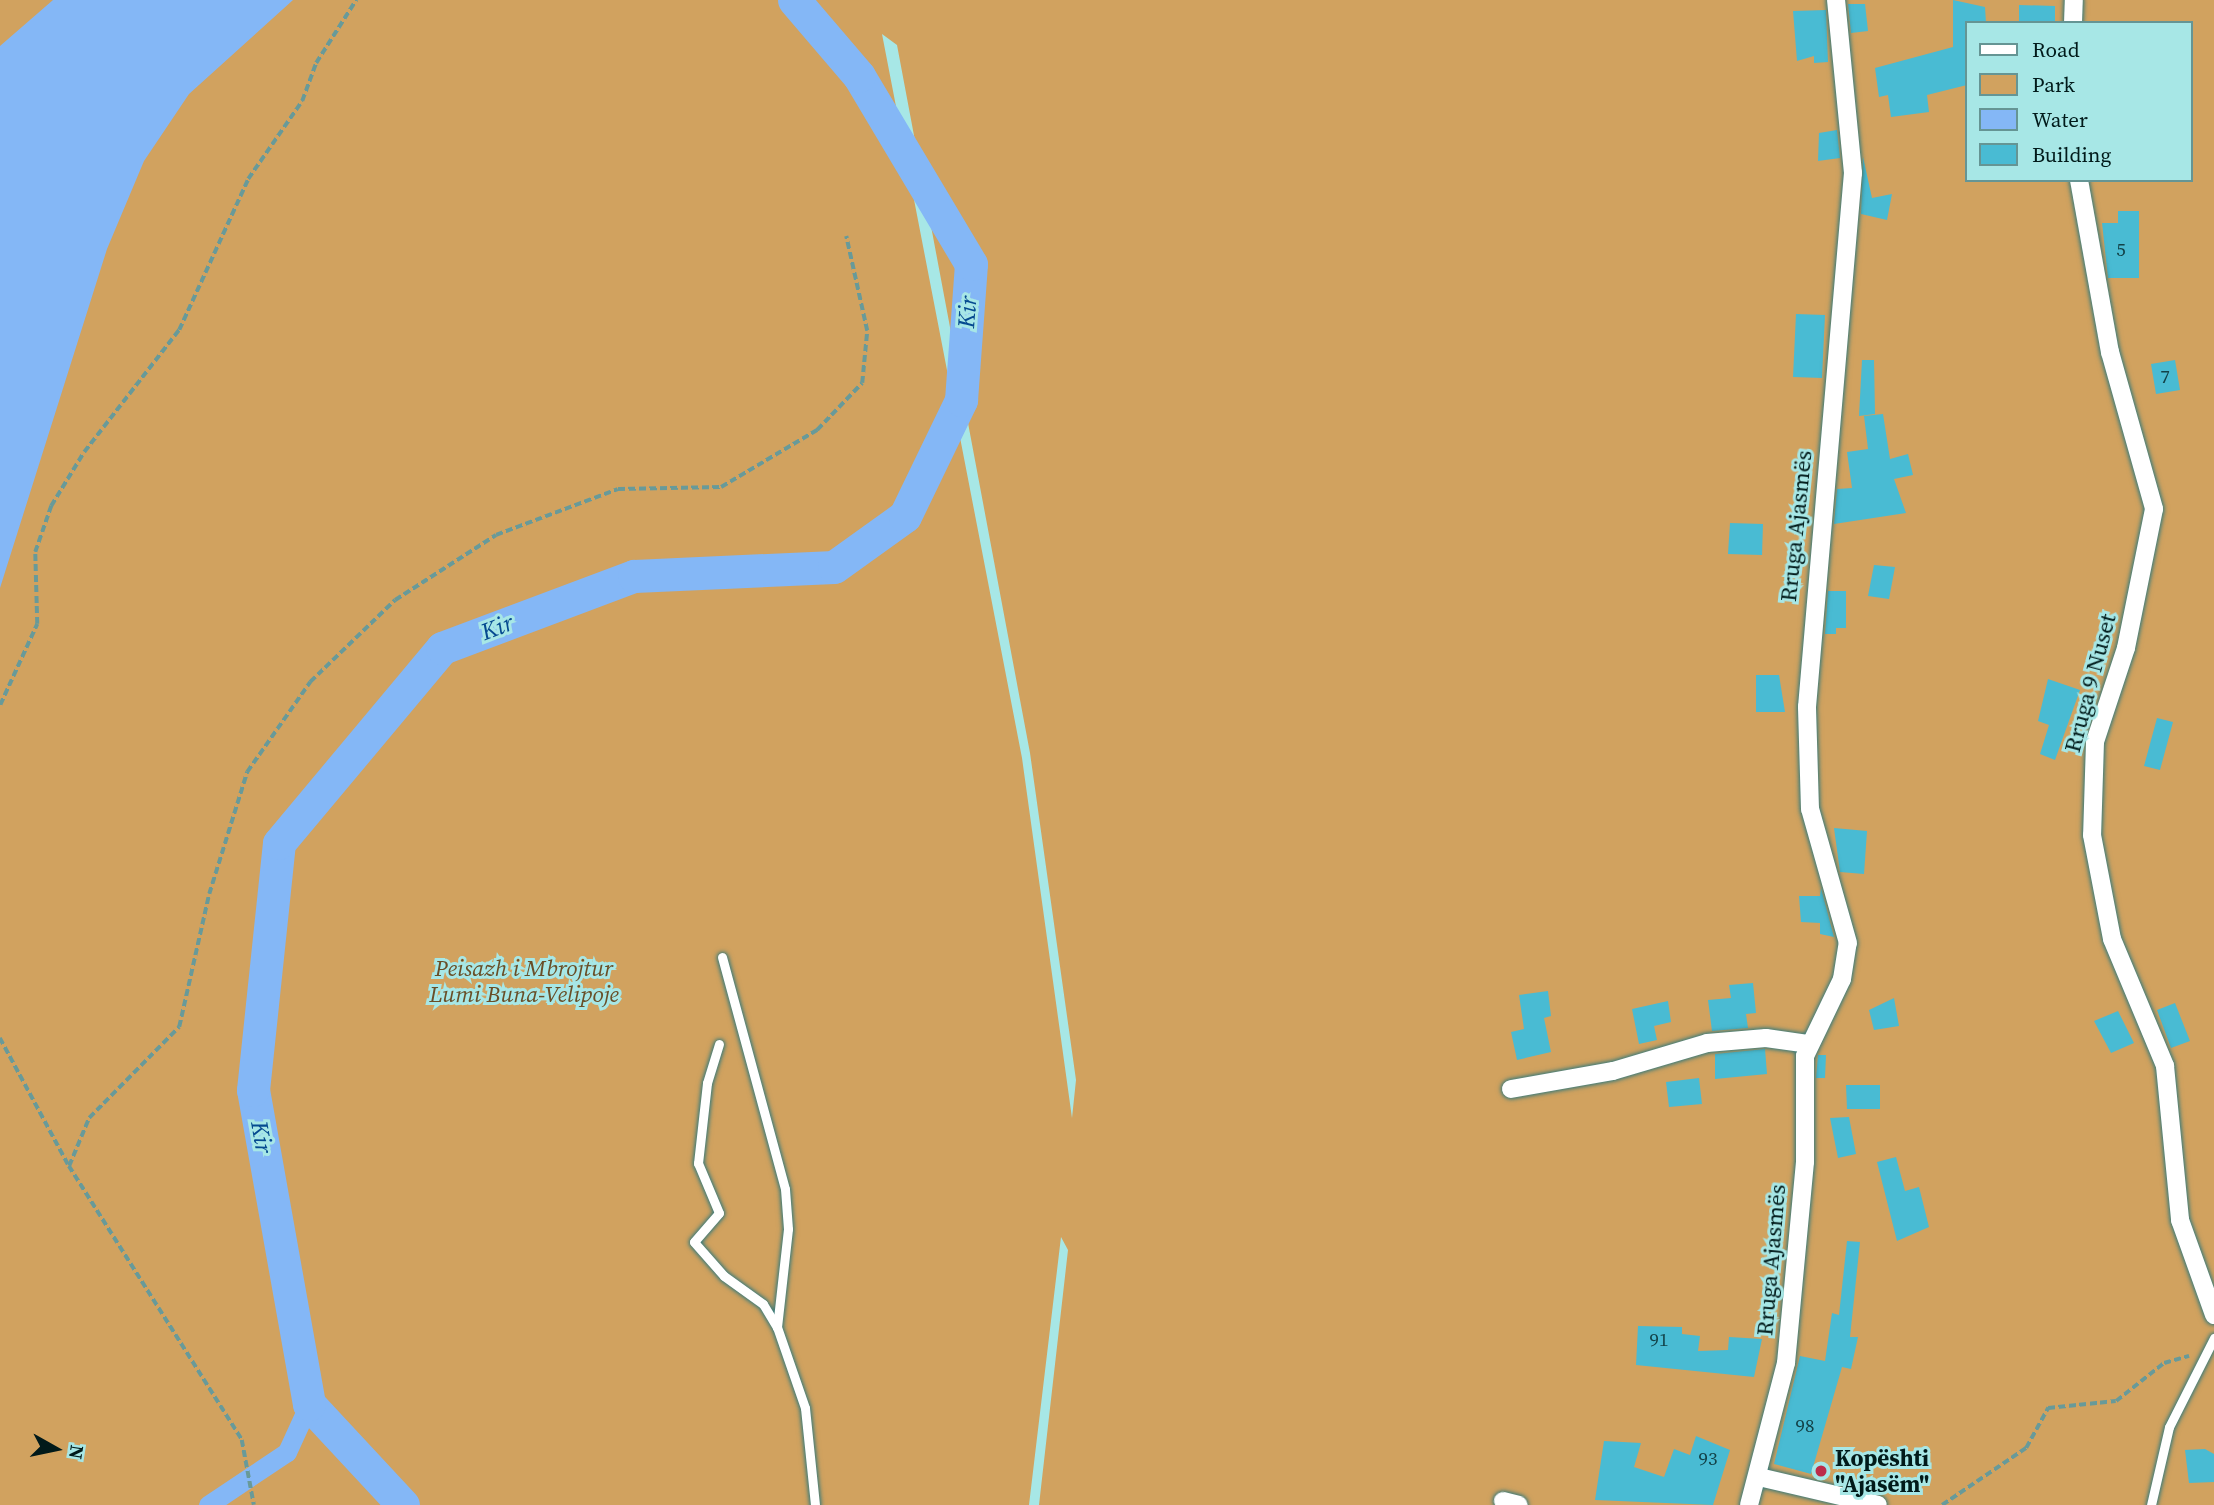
<!DOCTYPE html>
<html>
<head>
<meta charset="utf-8">
<style>
	body { margin:0 }
	#map { position:relative; width:2214px; height:1505px; overflow:hidden; background:#a7e7e6; font-family:"Source Serif 4",serif }
	div>[style] { position:absolute }
	[style*='--x'] { left:calc(var(--x)*1px); top:calc(var(--y)*1px); width:calc(var(--w)*1px); rotate:calc(var(--a)*1deg) }
	.green>* { inset:0; background:#d1a25f }
	.water>* { inset:0; background:#84b7f6 }
	.canal>* { height:19px; margin:-9.5px; padding:0 9.5px; transform-origin:9.5px; border-radius:9.5px; background:#84b7f6 }
	.river>* { height:33px; margin:-16.5px; padding:0 16.5px; transform-origin:16.5px; border-radius:16.5px; background:#84b7f6 }
	.building>* { inset:0; background:#49bbd3 }
	.path>* { height:3.5px; margin-top:-1.75px; transform-origin:0; background:repeating-linear-gradient(90deg,#689a99 0 7px,transparent 0 10.5px) }
	.roads { filter:drop-shadow(0 0 2px #3a7a79) drop-shadow(0 0 2px #3a7a79) }
	.service>* { height:9px; margin:-4.5px; padding:0 4.5px; transform-origin:4.5px; border-radius:4.5px; background:#fff }
	.minor>* { height:18px; margin:-9px; padding:0 9px; transform-origin:9px; border-radius:9px; background:#fff }
	.dots>* { width:19px; height:19px; translate:-50% -50%; box-sizing:border-box; border:4px solid #a7e7e6; border-radius:50% }
	span { translate:-50% -50%; white-space:nowrap; text-align:center; line-height:1.15; -webkit-text-stroke:6px #a7e7e6; paint-order:stroke }
	.number-label { font-size:19px; color:#134248 }
	.number-label span { -webkit-text-stroke-width:0 }
	.street-label { font-size:23px; color:#011a1a }
	.park-label { font-size:23px; color:#694e27; font-style:italic }
	.poi-label { font-size:23px; color:#011a1a; font-weight:700 }
	.left { translate:0 -50%; text-align:left }
	.water-label { font-size:24px; color:#054a90; font-style:italic }
	.legend { position:absolute; left:1965px; top:21px; width:228px; height:161px; box-sizing:border-box; background:#a7e7e6; border:2px solid #659594; margin:0; padding:9px 12px; list-style:none; font-size:21px; color:#011a1a }
	.legend li { display:flex; align-items:center; gap:14px; height:35px }
	.legend b { width:35px; border:2px solid #659594 }
	.north { position:absolute; left:21px; top:1414px; width:70px; height:70px; -webkit-text-stroke:5px #a7e7e6; paint-order:stroke; rotate:99deg; font-size:19px; font-weight:700; line-height:28px; text-align:center; color:#011a1a }
	.north::after { content:''; display:block; margin:auto; width:24px; height:32px; background:#011a1a; clip-path:polygon(50% 0,100% 100%,50% 72%,0 100%) }
</style>
</head>
<body>
<div id="map">
	<div class="green">
		<div style="clip-path:polygon(evenodd,0 0,2214px 0,2214px 1505px,1039px 1505px,1068px 1250px,1061px 1237px,1029px 1505px,0 1505px,0 0,1967px 23px,2191px 23px,2191px 180px,1967px 180px,1967px 23px,0 0,882px 34px,897px 45px,1030px 753px,1076px 1080px,1072px 1118px,1022px 758px,882px 34px)"></div>
	</div>
	<div class="water">
		<div style="clip-path:polygon(53px 0,293px 0,189px 94px,144px 161px,107px 249px,0 588px,0 46px)"></div>
	</div>
	<div class="canal">
		<div style="--x:208;--y:1505;--w:95;--a:-33.9"></div>
		<div style="--x:287;--y:1452;--w:53;--a:-65.4"></div>
	</div>
	<div class="river">
		<div style="--x:403;--y:1505;--w:138;--a:-132.9"></div>
		<div style="--x:309;--y:1404;--w:319;--a:-100.1"></div>
		<div style="--x:253;--y:1090;--w:248;--a:-84"></div>
		<div style="--x:279;--y:843;--w:254;--a:-50.1"></div>
		<div style="--x:442;--y:648;--w:205;--a:-20.6"></div>
		<div style="--x:634;--y:576;--w:200;--a:-2.6"></div>
		<div style="--x:834;--y:567;--w:87;--a:-35.7"></div>
		<div style="--x:905;--y:516;--w:129;--a:-64.2"></div>
		<div style="--x:961;--y:400;--w:136;--a:-85.8"></div>
		<div style="--x:971;--y:264;--w:219;--a:-120.8"></div>
		<div style="--x:859;--y:76;--w:100;--a:-130.5"></div>
	</div>
	<div class="building">
		<div style="clip-path:polygon(1953px 0,1985px 7px,1986px 23px,1967px 23px,1967px 85px,1927px 95px,1929px 112px,1891px 117px,1888px 95px,1879px 97px,1875px 68px,1953px 47px)"></div>
		<div style="clip-path:polygon(1848px 4px,1865px 4px,1868px 31px,1851px 33px)"></div>
		<div style="clip-path:polygon(2019px 5px,2055px 6px,2055px 23px,2019px 23px)"></div>
		<div style="clip-path:polygon(1826px 10px,1828px 62px,1814px 63px,1814px 56px,1797px 61px,1793px 11px)"></div>
		<div style="clip-path:polygon(1837px 130px,1840px 158px,1818px 161px,1819px 133px)"></div>
		<div style="clip-path:polygon(1863px 157px,1872px 198px,1892px 194px,1887px 220px,1861px 214px)"></div>
		<div style="clip-path:polygon(2118px 211px,2139px 211px,2139px 278px,2108px 278px,2102px 223px,2118px 223px)"></div>
		<div style="clip-path:polygon(1796px 314px,1825px 315px,1822px 378px,1793px 377px)"></div>
		<div style="clip-path:polygon(1862px 360px,1874px 360px,1875px 414px,1859px 416px)"></div>
		<div style="clip-path:polygon(2175px 360px,2180px 390px,2156px 394px,2151px 364px)"></div>
		<div style="clip-path:polygon(1883px 414px,1890px 459px,1908px 454px,1913px 475px,1894px 479px,1906px 513px,1834px 524px,1837px 489px,1852px 488px,1847px 452px,1868px 449px,1864px 416px)"></div>
		<div style="clip-path:polygon(1730px 523px,1763px 524px,1762px 555px,1728px 554px)"></div>
		<div style="clip-path:polygon(1874px 565px,1895px 567px,1889px 599px,1868px 596px)"></div>
		<div style="clip-path:polygon(1828px 591px,1846px 591px,1846px 628px,1836px 628px,1836px 634px,1825px 634px)"></div>
		<div style="clip-path:polygon(1756px 675px,1779px 675px,1785px 712px,1756px 712px)"></div>
		<div style="clip-path:polygon(2048px 679px,2080px 690px,2055px 760px,2040px 754px,2049px 725px,2038px 721px)"></div>
		<div style="clip-path:polygon(2157px 718px,2173px 722px,2160px 770px,2144px 766px)"></div>
		<div style="clip-path:polygon(1834px 828px,1867px 831px,1864px 874px,1840px 872px)"></div>
		<div style="clip-path:polygon(1821px 888px,1834px 937px,1820px 934px,1820px 923px,1801px 922px,1799px 896px,1820px 896px)"></div>
		<div style="clip-path:polygon(1753px 983px,1756px 1013px,1746px 1014px,1748px 1028px,1712px 1031px,1708px 1000px,1731px 998px,1729px 985px)"></div>
		<div style="clip-path:polygon(1548px 991px,1551px 1016px,1544px 1018px,1551px 1052px,1517px 1060px,1511px 1032px,1524px 1029px,1519px 995px)"></div>
		<div style="clip-path:polygon(1894px 998px,1899px 1026px,1874px 1030px,1869px 1010px)"></div>
		<div style="clip-path:polygon(1668px 1001px,1671px 1022px,1654px 1026px,1657px 1040px,1639px 1044px,1632px 1009px)"></div>
		<div style="clip-path:polygon(2175px 1003px,2190px 1041px,2171px 1048px,2157px 1010px)"></div>
		<div style="clip-path:polygon(2118px 1011px,2134px 1043px,2111px 1053px,2094px 1021px)"></div>
		<div style="clip-path:polygon(1765px 1049px,1767px 1074px,1715px 1079px,1715px 1054px)"></div>
		<div style="clip-path:polygon(1818px 1055px,1826px 1055px,1825px 1078px,1816px 1078px)"></div>
		<div style="clip-path:polygon(1699px 1078px,1702px 1104px,1669px 1107px,1666px 1082px)"></div>
		<div style="clip-path:polygon(1846px 1085px,1880px 1085px,1880px 1109px,1847px 1109px)"></div>
		<div style="clip-path:polygon(1849px 1117px,1856px 1154px,1838px 1158px,1830px 1118px)"></div>
		<div style="clip-path:polygon(1896px 1157px,1905px 1191px,1919px 1187px,1929px 1227px,1897px 1241px,1877px 1162px)"></div>
		<div style="clip-path:polygon(1847px 1241px,1860px 1242px,1850px 1337px,1858px 1337px,1851px 1369px,1842px 1367px,1811px 1474px,1774px 1464px,1800px 1356px,1825px 1361px,1832px 1313px,1839px 1315px)"></div>
		<div style="clip-path:polygon(1638px 1326px,1682px 1327px,1682px 1334px,1700px 1336px,1698px 1351px,1728px 1350px,1729px 1337px,1762px 1339px,1754px 1377px,1636px 1365px)"></div>
		<div style="clip-path:polygon(1696px 1436px,1730px 1450px,1713px 1505px,1595px 1500px,1604px 1441px,1641px 1443px,1634px 1467px,1664px 1477px,1674px 1449px,1690px 1455px)"></div>
		<div style="clip-path:polygon(2205px 1449px,2214px 1454px,2214px 1482px,2189px 1483px,2185px 1450px)"></div>
	</div>
	<div class="path">
		<div style="--x:0;--y:705;--w:89;--a:-65.4"></div>
		<div style="--x:37;--y:624;--w:72;--a:-91.6"></div>
		<div style="--x:35;--y:552;--w:49;--a:-70.8"></div>
		<div style="--x:51;--y:506;--w:63;--a:-58.6"></div>
		<div style="--x:84;--y:452;--w:155;--a:-52.1"></div>
		<div style="--x:179;--y:330;--w:166;--a:-65.4"></div>
		<div style="--x:248;--y:179;--w:95;--a:-55.3"></div>
		<div style="--x:302;--y:101;--w:40;--a:-69.8"></div>
		<div style="--x:316;--y:63;--w:75;--a:-57.6"></div>
		<div style="--x:0;--y:1038;--w:145;--a:61.7"></div>
		<div style="--x:69;--y:1166;--w:324;--a:57.7"></div>
		<div style="--x:242;--y:1440;--w:66;--a:79.5"></div>
		<div style="--x:69;--y:1166;--w:52;--a:-67.4"></div>
		<div style="--x:89;--y:1118;--w:128;--a:-45.3"></div>
		<div style="--x:179;--y:1027;--w:136;--a:-77.3"></div>
		<div style="--x:209;--y:894;--w:128;--a:-72.7"></div>
		<div style="--x:247;--y:772;--w:110;--a:-55"></div>
		<div style="--x:310;--y:682;--w:118;--a:-44"></div>
		<div style="--x:395;--y:600;--w:120;--a:-32.8"></div>
		<div style="--x:496;--y:535;--w:130;--a:-20.7"></div>
		<div style="--x:618;--y:489;--w:103;--a:-1.1"></div>
		<div style="--x:721;--y:487;--w:112;--a:-30.7"></div>
		<div style="--x:817;--y:430;--w:65;--a:-46.2"></div>
		<div style="--x:862;--y:383;--w:52;--a:-84.5"></div>
		<div style="--x:867;--y:331;--w:97;--a:-102.5"></div>
		<div style="--x:1942;--y:1505;--w:102;--a:-34.2"></div>
		<div style="--x:2026;--y:1448;--w:46;--a:-61.2"></div>
		<div style="--x:2048;--y:1408;--w:68;--a:-5.9"></div>
		<div style="--x:2116;--y:1401;--w:61;--a:-38.4"></div>
		<div style="--x:2164;--y:1363;--w:26;--a:-16"></div>
	</div>
	<div class="roads">
		<div class="service">
			<div style="--x:722;--y:957;--w:240;--a:74.8"></div>
			<div style="--x:785;--y:1189;--w:40;--a:85.7"></div>
			<div style="--x:788;--y:1229;--w:99;--a:96.4"></div>
			<div style="--x:777;--y:1327;--w:86;--a:70.9"></div>
			<div style="--x:805;--y:1408;--w:98;--a:84.1"></div>
			<div style="--x:719;--y:1044;--w:41;--a:107.1"></div>
			<div style="--x:707;--y:1083;--w:81;--a:96.4"></div>
			<div style="--x:698;--y:1163;--w:54;--a:67.2"></div>
			<div style="--x:719;--y:1213;--w:38;--a:131"></div>
			<div style="--x:694;--y:1242;--w:45;--a:48.6"></div>
			<div style="--x:724;--y:1276;--w:48;--a:35.7"></div>
			<div style="--x:763;--y:1304;--w:27;--a:59"></div>
			<div style="--x:2151;--y:1505;--w:80;--a:-77"></div>
			<div style="--x:2169;--y:1427;--w:100;--a:-63.2"></div>
		</div>
		<div class="minor">
			<div style="--x:2073;--y:23;--w:23;--a:-88"></div>
			<div style="--x:2079;--y:180;--w:175;--a:79.8"></div>
			<div style="--x:2110;--y:352;--w:163;--a:74.3"></div>
			<div style="--x:2154;--y:509;--w:142;--a:101.4"></div>
			<div style="--x:2126;--y:648;--w:99;--a:108.3"></div>
			<div style="--x:2095;--y:742;--w:93;--a:91.8"></div>
			<div style="--x:2092;--y:835;--w:106;--a:79.1"></div>
			<div style="--x:2112;--y:939;--w:138;--a:67.3"></div>
			<div style="--x:2165;--y:1066;--w:155;--a:84.4"></div>
			<div style="--x:2180;--y:1220;--w:101;--a:70.3"></div>
			<div style="--x:1511;--y:1089;--w:104;--a:-10"></div>
			<div style="--x:1613;--y:1071;--w:98;--a:-16.6"></div>
			<div style="--x:1707;--y:1043;--w:59;--a:-4.8"></div>
			<div style="--x:1766;--y:1038;--w:42;--a:8.1"></div>
			<div style="--x:1759;--y:1477;--w:122;--a:13.2"></div>
			<div style="--x:1503;--y:1501;--w:16;--a:14"></div>
			<div style="--x:1749;--y:1505;--w:147;--a:-75.4"></div>
			<div style="--x:1786;--y:1363;--w:202;--a:-84.6"></div>
			<div style="--x:1805;--y:1162;--w:106;--a:-90"></div>
			<div style="--x:1805;--y:1056;--w:85;--a:-64.3"></div>
			<div style="--x:1842;--y:979;--w:36;--a:-81"></div>
			<div style="--x:1848;--y:943;--w:139;--a:-105.8"></div>
			<div style="--x:1810;--y:809;--w:102;--a:-91.7"></div>
			<div style="--x:1807;--y:707;--w:536;--a:-85.08"></div>
			<div style="--x:1853;--y:173;--w:174;--a:-95.6"></div>
		</div>
	</div>
	<div class="dots">
		<div style="left:1821px;top:1471px;background:#bc2c4a"></div>
	</div>
	<div class="number-label">
		<span style="left:2121px;top:250px">5</span>
		<span style="left:2165px;top:377px">7</span>
		<span style="left:1659px;top:1340px">91</span>
		<span style="left:1805px;top:1426px">98</span>
		<span style="left:1708px;top:1459px">93</span>
	</div>
	<div class="street-label">
		<span style="left:1796px;top:526px;rotate:-84deg">Rruga Ajasmës</span>
		<span style="left:2090px;top:683px;rotate:-75deg">Rruga 9 Nuset</span>
		<span style="left:1771px;top:1260px;rotate:-85deg">Rruga Ajasmës</span>
	</div>
	<div class="park-label">
		<span style="left:524px;top:981px">Peisazh i Mbrojtur<br>Lumi Buna-Velipoje</span>
	</div>
	<div class="poi-label">
		<span class="left" style="left:1835px;top:1471px">Kopështi<br>"Ajasëm"</span>
	</div>
	<div class="water-label">
		<span style="left:967px;top:312px;rotate:-86deg">Kir</span>
		<span style="left:497px;top:627px;rotate:-21deg">Kir</span>
		<span style="left:262px;top:1137px;rotate:80deg">Kir</span>
	</div>
	<ul class="legend">
	<li><b style="height:9px;background:#fff"></b>Road</li>
	<li><b style="height:19px;background:#d1a25f"></b>Park</li>
	<li><b style="height:19px;background:#84b7f6"></b>Water</li>
	<li><b style="height:19px;background:#49bbd3"></b>Building</li>
	</ul>
	<div class="north">N</div>
</div>
</body>
</html>
